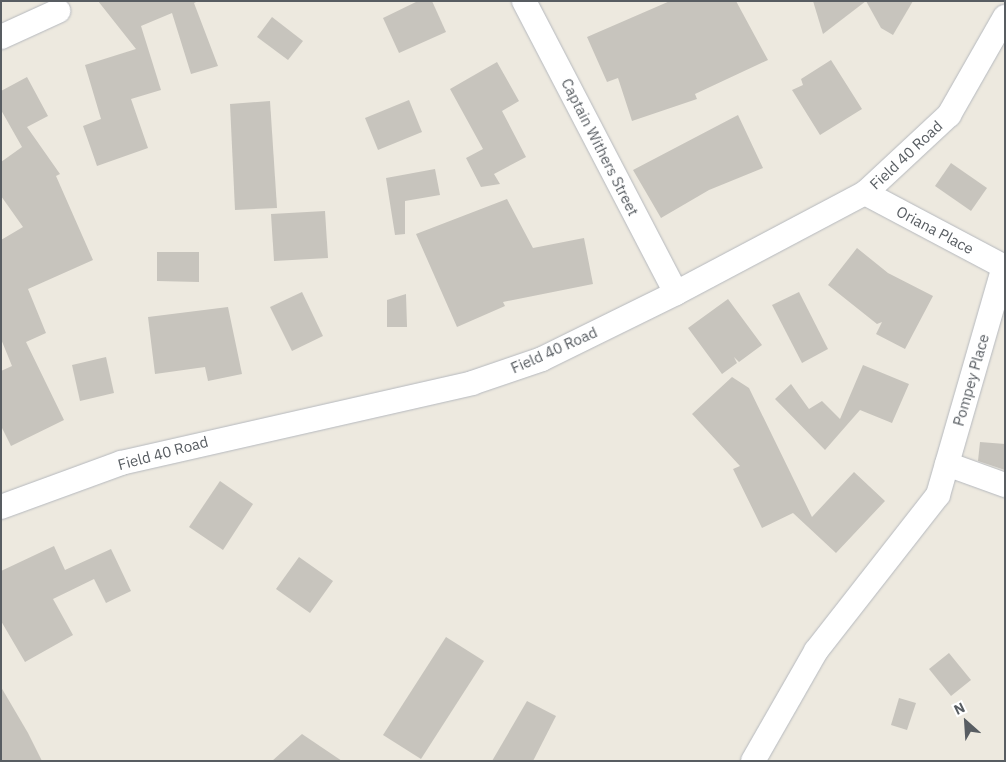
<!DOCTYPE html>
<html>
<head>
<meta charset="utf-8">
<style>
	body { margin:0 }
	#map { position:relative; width:1006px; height:762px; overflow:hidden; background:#ede9df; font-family:"IBM Plex Sans",sans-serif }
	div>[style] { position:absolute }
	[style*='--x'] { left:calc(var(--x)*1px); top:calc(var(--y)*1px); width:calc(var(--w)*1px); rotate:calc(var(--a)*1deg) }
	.building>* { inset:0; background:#c7c4bd }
	.roads { filter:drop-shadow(0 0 1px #b5b8bd) drop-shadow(0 0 1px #b5b8bd) }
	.minor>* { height:24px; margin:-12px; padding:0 12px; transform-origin:12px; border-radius:12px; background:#fff }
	span { translate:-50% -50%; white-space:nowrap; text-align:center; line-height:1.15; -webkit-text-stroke:4px #fff; paint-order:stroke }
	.street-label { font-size:15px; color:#585d62 }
	.frame { position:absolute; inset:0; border:2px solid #585d62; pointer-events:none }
	.north { position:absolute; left:941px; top:697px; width:50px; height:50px; -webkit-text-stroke:4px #fff; paint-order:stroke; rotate:334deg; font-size:14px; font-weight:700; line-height:20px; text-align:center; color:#585d62 }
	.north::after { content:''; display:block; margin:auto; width:18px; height:22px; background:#585d62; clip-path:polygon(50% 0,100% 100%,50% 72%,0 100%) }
</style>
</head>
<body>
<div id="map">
	<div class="building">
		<div style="clip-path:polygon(98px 1px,198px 1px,194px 3px,218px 66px,191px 74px,172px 13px,141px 26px,161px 90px,131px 99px,148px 148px,97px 166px,83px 126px,101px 119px,85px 65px,136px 49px)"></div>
		<div style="clip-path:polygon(418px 1px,432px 1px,446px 32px,399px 53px,383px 18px)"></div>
		<div style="clip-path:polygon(670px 1px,736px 1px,768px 60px,695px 94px,697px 99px,632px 121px,618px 78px,607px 82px,587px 37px)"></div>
		<div style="clip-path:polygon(813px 1px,866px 1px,823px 34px)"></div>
		<div style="clip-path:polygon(866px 1px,913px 1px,893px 35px,881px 28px)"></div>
		<div style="clip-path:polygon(272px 17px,303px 41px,288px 60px,257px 37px)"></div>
		<div style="clip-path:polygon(831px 60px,862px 109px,820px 135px,792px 90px,803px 85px,801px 79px)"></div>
		<div style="clip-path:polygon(497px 62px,519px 101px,502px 111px,526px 157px,494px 174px,500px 184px,481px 187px,466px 158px,483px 149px,450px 89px)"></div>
		<div style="clip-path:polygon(27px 77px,48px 116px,27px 127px,60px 174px,56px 176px,93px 260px,28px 289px,46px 333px,26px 342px,64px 420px,11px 446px,1px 426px,1px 371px,12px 366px,1px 339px,1px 240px,23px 227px,1px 196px,1px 162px,22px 147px,1px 110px,1px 91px)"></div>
		<div style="clip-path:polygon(409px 100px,422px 132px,378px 150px,365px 118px)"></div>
		<div style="clip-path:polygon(270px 101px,277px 208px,235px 210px,230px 104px)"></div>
		<div style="clip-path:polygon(738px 115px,763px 168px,709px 190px,661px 218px,633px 170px)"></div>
		<div style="clip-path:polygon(951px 163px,987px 188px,971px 211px,935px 186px)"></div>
		<div style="clip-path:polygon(435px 169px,440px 195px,405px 201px,405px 234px,395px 235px,386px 178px)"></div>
		<div style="clip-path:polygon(507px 199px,533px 248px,584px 238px,593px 284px,503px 302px,505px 306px,457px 327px,416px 234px)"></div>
		<div style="clip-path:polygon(325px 211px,328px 258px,274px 261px,271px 214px)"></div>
		<div style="clip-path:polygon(857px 248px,888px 273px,933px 296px,905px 349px,876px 334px,882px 322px,877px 324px,828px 285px)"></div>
		<div style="clip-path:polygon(157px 252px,199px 252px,199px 282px,157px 281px)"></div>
		<div style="clip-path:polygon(302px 292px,323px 336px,292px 351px,270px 307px)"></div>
		<div style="clip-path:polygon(799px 292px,828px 349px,802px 363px,772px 305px)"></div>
		<div style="clip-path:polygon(406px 294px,407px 327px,387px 327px,387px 300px)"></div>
		<div style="clip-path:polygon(728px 299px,762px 345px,739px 362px,734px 357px,737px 363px,722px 374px,688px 328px)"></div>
		<div style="clip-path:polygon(228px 307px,242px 374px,208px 381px,205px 367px,155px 374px,148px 317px)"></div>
		<div style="clip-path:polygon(106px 357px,114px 393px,80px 401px,72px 365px)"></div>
		<div style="clip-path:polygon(863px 365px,909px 384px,892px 423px,860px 410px,825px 450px,775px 399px,791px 384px,809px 409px,822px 401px,840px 419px)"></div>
		<div style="clip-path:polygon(732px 377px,749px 388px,812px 517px,854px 472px,885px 501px,836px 553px,793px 513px,762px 528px,733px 469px,740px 466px,692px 414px)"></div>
		<div style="clip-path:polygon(980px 442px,1005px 444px,1005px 470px,978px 461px)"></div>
		<div style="clip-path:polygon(220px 481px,253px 504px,223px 550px,189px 527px)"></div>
		<div style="clip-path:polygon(54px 546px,65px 570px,111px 549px,131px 591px,106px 603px,94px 579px,53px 599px,73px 635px,25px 662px,1px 621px,1px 571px)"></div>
		<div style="clip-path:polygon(299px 557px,333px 581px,310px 613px,276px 589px)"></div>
		<div style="clip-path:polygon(446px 637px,484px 661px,421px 759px,383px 735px)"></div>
		<div style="clip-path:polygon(949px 653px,971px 680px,951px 696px,929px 669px)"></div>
		<div style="clip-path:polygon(1px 687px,28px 733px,42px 761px,1px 761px)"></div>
		<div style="clip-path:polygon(899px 698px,916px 703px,907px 730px,891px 725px)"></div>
		<div style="clip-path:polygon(527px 701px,556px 716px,533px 761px,492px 761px)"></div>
		<div style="clip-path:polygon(302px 734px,342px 761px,272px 761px)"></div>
	</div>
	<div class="roads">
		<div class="minor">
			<div style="--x:524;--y:1;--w:329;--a:62.5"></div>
			<div style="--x:1;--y:37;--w:63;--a:-24.5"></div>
			<div style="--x:865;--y:193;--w:158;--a:27.9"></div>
			<div style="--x:947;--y:464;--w:62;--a:19.9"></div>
			<div style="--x:1;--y:507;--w:128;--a:-20.1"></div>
			<div style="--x:121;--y:463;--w:360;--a:-12.8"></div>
			<div style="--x:472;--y:383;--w:74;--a:-18.9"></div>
			<div style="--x:542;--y:359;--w:149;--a:-26.2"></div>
			<div style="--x:676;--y:293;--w:214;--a:-27.9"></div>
			<div style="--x:865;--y:193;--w:115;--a:-42.9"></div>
			<div style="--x:949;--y:115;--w:113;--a:-60.3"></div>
			<div style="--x:753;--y:761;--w:127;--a:-60.2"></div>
			<div style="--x:816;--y:651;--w:198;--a:-52"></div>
			<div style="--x:938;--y:495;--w:238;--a:-73.9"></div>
		</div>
	</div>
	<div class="street-label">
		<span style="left:600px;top:147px;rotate:63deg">Captain Withers Street</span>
		<span style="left:906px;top:155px;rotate:-43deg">Field 40 Road</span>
		<span style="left:935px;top:230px;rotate:28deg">Oriana Place</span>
		<span style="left:554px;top:350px;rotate:-24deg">Field 40 Road</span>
		<span style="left:971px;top:380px;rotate:-74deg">Pompey Place</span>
		<span style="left:163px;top:453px;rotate:-15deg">Field 40 Road</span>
	</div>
	<div class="frame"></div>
	<div class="north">N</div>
</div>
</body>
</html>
